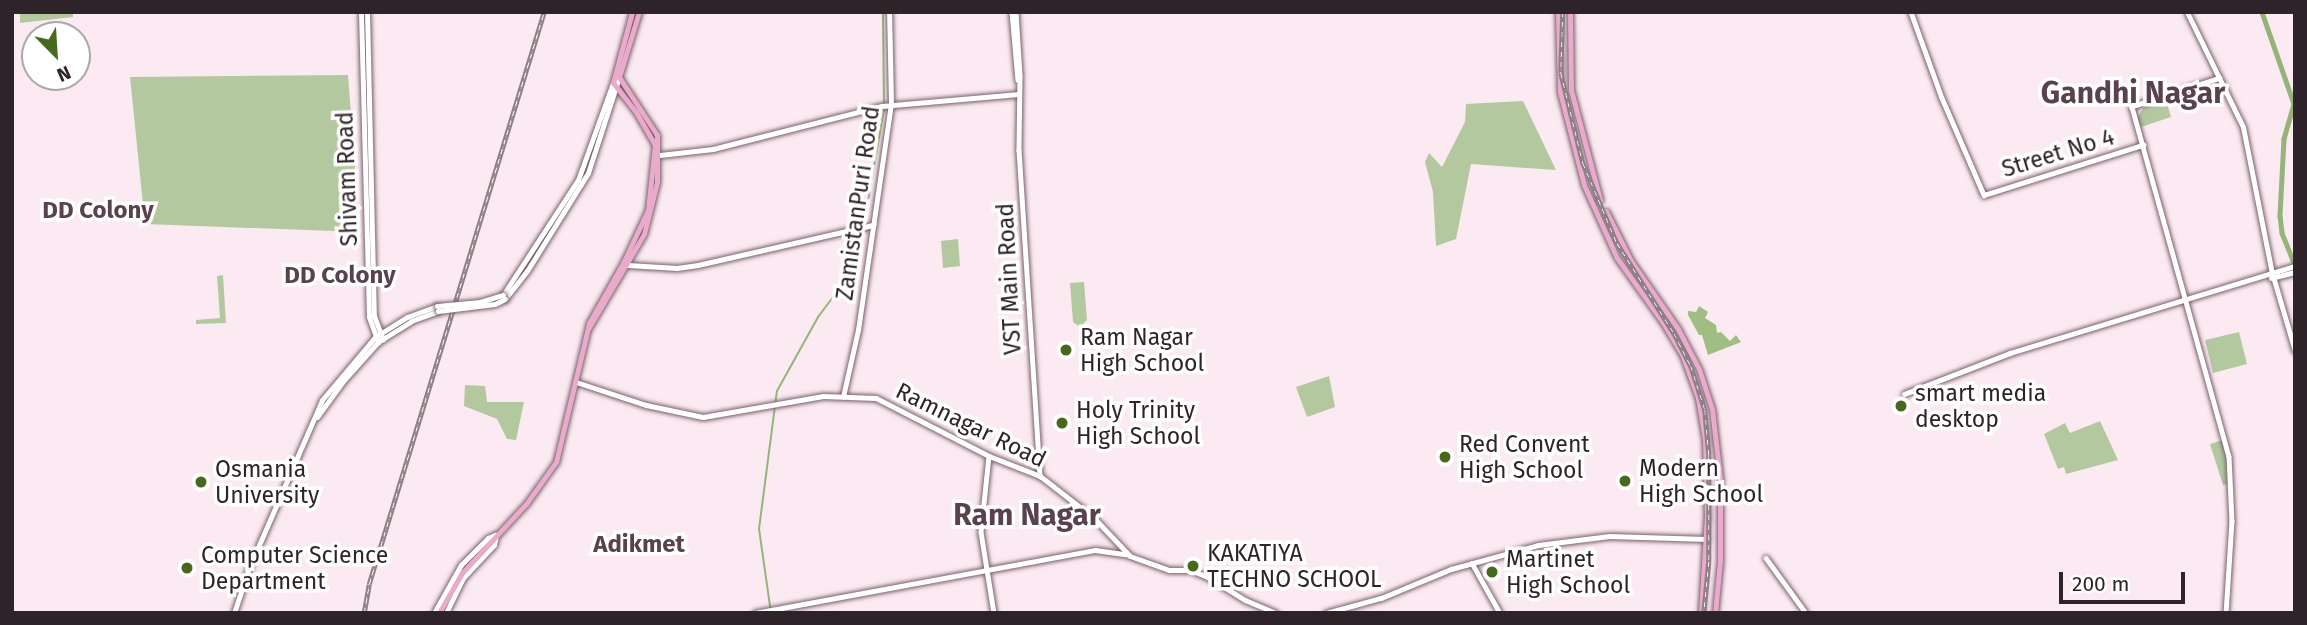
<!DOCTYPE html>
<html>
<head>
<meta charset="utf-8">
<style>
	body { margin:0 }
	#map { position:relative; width:2307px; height:625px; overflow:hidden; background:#fceaf2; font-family:"Fira Sans",sans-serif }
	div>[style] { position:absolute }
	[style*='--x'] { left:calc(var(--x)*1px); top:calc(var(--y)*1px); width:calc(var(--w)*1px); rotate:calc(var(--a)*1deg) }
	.green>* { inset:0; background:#b4c8a0 }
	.forest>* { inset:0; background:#a0bd84 }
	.stream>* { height:2px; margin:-1px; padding:0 1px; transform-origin:1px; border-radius:1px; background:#96b37a }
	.canal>* { height:4.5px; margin:-2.25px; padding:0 2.25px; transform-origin:2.25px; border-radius:2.25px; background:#96b37a }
	.roads { filter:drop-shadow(0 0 2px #79616c) drop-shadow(0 0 2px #79616c) }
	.tertiary>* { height:4.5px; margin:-2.25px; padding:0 2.25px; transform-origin:2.25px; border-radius:2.25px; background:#fff }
	.secondary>* { height:5px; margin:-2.5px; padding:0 2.5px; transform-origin:2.5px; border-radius:2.5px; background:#fff }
	.primary>* { height:5px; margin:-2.5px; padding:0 2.5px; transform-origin:2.5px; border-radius:2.5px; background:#e9aacb }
	.rail>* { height:4.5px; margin-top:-2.25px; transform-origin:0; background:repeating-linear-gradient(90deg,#fff 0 5px,#8d7f85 0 10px); box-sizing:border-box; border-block:2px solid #8d7f85 }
	.bridges { filter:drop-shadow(0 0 2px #79616c) drop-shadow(0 0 2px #79616c) }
	.secondary-bridge>* { height:5px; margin:-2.5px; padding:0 2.5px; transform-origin:2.5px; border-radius:2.5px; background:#fff }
	.dots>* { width:19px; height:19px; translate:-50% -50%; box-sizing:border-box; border:4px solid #fff; border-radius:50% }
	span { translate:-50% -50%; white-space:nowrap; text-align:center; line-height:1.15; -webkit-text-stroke:7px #fff; paint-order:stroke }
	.street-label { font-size:23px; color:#2e2328 }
	.poi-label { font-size:23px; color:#2e2328 }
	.left { translate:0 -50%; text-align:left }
	.neighbourhood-label { font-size:24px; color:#59424d; font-weight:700 }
	.district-label { font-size:30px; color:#59424d; font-weight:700 }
	.frame { position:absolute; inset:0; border:14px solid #2e2328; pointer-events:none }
	.north { position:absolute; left:21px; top:21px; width:70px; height:70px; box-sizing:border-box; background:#fff; border:2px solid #aba7a9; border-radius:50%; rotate:156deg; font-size:19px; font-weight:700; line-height:28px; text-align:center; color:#2e2328 }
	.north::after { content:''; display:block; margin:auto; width:24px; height:32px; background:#48681e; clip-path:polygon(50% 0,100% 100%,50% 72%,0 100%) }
	.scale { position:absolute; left:2059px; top:572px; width:126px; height:32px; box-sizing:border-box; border:4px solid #2e2328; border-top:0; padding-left:9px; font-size:21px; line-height:24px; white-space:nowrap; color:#2e2328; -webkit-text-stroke:5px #fff; paint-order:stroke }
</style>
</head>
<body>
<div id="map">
	<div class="green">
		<div style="clip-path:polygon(20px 12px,73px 12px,73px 17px,20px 23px)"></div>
		<div style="clip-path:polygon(348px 75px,360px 232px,145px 224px,130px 77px)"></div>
		<div style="clip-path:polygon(2166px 100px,2171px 117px,2141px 127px,2137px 118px,2144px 107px)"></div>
		<div style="clip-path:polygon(1523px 101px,1556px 170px,1471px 164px,1456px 239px,1436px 246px,1433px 192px,1425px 162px,1429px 153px,1442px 167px,1465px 122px,1466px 104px)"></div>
		<div style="clip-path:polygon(958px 239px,960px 266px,943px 268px,941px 241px)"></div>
		<div style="clip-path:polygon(223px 275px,226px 323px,196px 324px,196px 320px,220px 318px,217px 276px)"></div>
		<div style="clip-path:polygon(1084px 282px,1087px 320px,1080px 327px,1073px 322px,1070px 283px)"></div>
		<div style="clip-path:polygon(2239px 332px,2247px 364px,2213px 373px,2205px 340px)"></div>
		<div style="clip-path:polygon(1329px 376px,1335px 407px,1307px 417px,1296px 387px)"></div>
		<div style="clip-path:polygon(465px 385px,485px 386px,487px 402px,524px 402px,516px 440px,507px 439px,497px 419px,464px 406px)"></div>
		<div style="clip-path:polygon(2100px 421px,2118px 460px,2066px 474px,2064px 467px,2058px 469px,2044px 434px,2065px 423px,2070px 433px)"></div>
		<div style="clip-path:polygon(2223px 440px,2228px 457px,2228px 484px,2223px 485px,2210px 444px)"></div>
	</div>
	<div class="forest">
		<div style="clip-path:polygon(1699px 306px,1708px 312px,1705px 318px,1716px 325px,1717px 333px,1721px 332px,1730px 341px,1736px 335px,1741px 342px,1708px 355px,1702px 335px,1699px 335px,1688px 315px,1688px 311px,1696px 312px)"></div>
	</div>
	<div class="stream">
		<div style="--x:883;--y:12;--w:91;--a:89.4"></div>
		<div style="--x:864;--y:224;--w:117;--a:-80.1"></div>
		<div style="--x:771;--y:613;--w:85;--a:-98.1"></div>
		<div style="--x:759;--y:529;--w:139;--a:-82.6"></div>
		<div style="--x:777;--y:391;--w:85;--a:-61"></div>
		<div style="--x:818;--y:317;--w:55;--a:-53.1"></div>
		<div style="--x:851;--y:273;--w:45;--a:-74.4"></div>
	</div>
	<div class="canal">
		<div style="--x:2262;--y:12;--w:97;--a:70.8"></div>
		<div style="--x:2294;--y:104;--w:36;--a:106"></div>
		<div style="--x:2284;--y:139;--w:77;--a:93"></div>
		<div style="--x:2280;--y:216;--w:17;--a:83"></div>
		<div style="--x:2282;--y:233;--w:35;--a:68"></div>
	</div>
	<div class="roads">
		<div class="tertiary">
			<div style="--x:1012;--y:12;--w:68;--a:85"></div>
			<div style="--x:1016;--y:12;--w:64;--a:86.4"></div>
			<div style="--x:1020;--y:76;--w:74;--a:90.8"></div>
			<div style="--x:1019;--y:150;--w:327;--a:86.3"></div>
			<div style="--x:1911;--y:12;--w:91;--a:70.2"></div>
			<div style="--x:1942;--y:98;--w:106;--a:66.6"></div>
			<div style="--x:1984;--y:195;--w:167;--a:-17.5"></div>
			<div style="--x:2220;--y:78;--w:93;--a:161.8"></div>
			<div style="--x:2132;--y:107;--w:362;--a:74.5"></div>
			<div style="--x:2229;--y:456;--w:65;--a:87.4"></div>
			<div style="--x:2232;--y:521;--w:92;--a:93.7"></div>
			<div style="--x:660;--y:155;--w:53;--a:-6.5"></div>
			<div style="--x:713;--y:149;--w:174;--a:-14.3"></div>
			<div style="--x:882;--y:106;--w:137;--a:-5"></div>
			<div style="--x:628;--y:265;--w:49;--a:3.5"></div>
			<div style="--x:677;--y:268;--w:21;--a:-8"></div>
			<div style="--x:698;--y:265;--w:180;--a:-12.9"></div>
			<div style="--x:2271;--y:278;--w:25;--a:-14"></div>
			<div style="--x:1904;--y:394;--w:114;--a:-21.1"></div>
			<div style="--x:2010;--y:353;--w:298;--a:-17"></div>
			<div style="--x:843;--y:397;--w:69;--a:-77.4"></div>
			<div style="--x:858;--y:330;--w:228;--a:-81.7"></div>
			<div style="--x:891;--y:104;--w:92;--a:-91.2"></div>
			<div style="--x:989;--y:456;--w:76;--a:96"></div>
			<div style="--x:981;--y:532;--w:82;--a:80.9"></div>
			<div style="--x:1766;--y:558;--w:68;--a:54"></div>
			<div style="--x:1472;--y:563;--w:57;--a:60.8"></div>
			<div style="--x:434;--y:613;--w:55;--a:-60.6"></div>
			<div style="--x:461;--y:565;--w:38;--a:-45"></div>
			<div style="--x:488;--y:538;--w:8;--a:-23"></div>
			<div style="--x:446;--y:613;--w:39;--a:-64"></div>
			<div style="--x:463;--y:578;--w:45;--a:-46.8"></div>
			<div style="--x:494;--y:545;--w:9;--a:-77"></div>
			<div style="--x:755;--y:613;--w:346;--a:-10.5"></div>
			<div style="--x:1095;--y:550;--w:34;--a:8"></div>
		</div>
		<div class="secondary">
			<div style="--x:361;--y:12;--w:305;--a:88.5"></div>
			<div style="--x:369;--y:317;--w:27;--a:70"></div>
			<div style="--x:367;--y:12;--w:304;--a:88.7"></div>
			<div style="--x:374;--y:316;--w:25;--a:69"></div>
			<div style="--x:2187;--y:12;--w:128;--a:64"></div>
			<div style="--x:2243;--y:127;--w:149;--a:78.8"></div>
			<div style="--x:2272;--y:273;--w:81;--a:73.6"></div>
			<div style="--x:503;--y:295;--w:137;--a:-56.9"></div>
			<div style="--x:578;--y:180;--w:103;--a:-70.2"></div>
			<div style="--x:505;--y:299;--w:36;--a:-52"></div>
			<div style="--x:527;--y:271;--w:115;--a:-58.1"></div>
			<div style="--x:588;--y:173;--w:101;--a:-72.1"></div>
			<div style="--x:576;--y:382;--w:74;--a:18.2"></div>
			<div style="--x:646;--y:405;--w:58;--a:11.9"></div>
			<div style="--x:703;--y:417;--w:122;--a:-9.9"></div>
			<div style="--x:823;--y:396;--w:53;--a:2.2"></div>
			<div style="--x:876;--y:398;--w:127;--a:27.2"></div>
			<div style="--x:989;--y:456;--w:55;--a:21.4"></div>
			<div style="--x:1040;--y:476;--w:68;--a:37.9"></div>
			<div style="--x:1094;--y:518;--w:52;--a:46.5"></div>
			<div style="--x:1130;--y:556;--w:41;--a:19.7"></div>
			<div style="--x:1169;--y:570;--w:21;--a:0"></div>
			<div style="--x:1190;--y:570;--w:17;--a:21"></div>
			<div style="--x:1206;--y:576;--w:46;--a:31.6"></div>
			<div style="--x:1245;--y:600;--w:34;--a:23"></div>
			<div style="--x:317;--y:417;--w:46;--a:-53.9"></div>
			<div style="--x:344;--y:380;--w:51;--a:-48.2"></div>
			<div style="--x:378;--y:342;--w:39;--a:-32"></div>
			<div style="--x:411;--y:321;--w:29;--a:-20"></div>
			<div style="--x:234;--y:613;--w:47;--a:-71.6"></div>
			<div style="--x:249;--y:568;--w:183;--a:-66.5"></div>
			<div style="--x:322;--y:400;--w:82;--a:-49.9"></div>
			<div style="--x:375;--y:337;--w:38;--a:-32"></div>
			<div style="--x:407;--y:317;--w:32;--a:-20"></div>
			<div style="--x:1326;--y:613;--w:57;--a:-15.3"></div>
			<div style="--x:1381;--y:598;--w:76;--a:-22.5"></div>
			<div style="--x:1451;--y:569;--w:90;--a:-15.4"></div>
			<div style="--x:1538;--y:545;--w:72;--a:-7.2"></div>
			<div style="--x:1609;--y:536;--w:98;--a:1.8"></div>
		</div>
		<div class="primary">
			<div style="--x:1558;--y:12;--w:80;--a:88.6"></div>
			<div style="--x:1560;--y:92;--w:96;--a:75.5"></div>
			<div style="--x:1584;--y:185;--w:80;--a:65.7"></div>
			<div style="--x:1617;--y:258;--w:77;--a:54.5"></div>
			<div style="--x:1662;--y:321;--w:39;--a:59"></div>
			<div style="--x:1682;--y:354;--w:47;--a:70"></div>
			<div style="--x:1698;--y:398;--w:43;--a:80.5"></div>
			<div style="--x:1705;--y:440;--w:75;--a:88.5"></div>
			<div style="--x:1707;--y:515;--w:98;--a:93.5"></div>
			<div style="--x:1570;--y:12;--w:78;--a:89.3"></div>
			<div style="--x:1571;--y:90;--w:114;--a:75.2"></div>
			<div style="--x:619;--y:77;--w:68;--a:-72.9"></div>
			<div style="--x:1606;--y:211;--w:56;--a:63.4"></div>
			<div style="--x:1631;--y:261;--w:83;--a:55.3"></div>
			<div style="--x:1678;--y:329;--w:45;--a:62.3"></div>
			<div style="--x:1699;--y:369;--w:42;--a:72"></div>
			<div style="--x:1712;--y:409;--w:69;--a:83.4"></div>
			<div style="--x:1720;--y:478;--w:83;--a:90"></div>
			<div style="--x:1720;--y:561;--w:52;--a:95.5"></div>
			<div style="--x:588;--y:329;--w:110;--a:-59.5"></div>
			<div style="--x:644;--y:234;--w:54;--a:-76"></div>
			<div style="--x:657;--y:182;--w:47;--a:-90"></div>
			<div style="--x:657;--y:135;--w:69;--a:-123.2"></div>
			<div style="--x:619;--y:77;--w:4;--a:-153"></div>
			<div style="--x:439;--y:613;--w:46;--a:-60.1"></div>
			<div style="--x:462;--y:573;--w:94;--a:-47.2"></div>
			<div style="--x:526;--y:504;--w:52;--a:-54.5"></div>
			<div style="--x:556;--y:462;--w:143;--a:-76.6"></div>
			<div style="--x:589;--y:323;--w:69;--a:-60.5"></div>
			<div style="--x:623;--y:263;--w:59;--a:-64.7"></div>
			<div style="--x:648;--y:210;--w:65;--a:-83.9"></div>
			<div style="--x:655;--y:145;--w:38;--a:-120"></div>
			<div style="--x:636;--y:112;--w:37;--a:-128"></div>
			<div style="--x:613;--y:83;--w:73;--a:-75"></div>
		</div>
	</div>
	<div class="rail">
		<div style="--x:1563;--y:12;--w:61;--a:91.9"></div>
		<div style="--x:1561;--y:73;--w:93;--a:76.3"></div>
		<div style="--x:1583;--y:163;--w:87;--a:67"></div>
		<div style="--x:1617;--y:243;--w:107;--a:57.7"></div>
		<div style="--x:1674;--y:333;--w:37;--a:63"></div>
		<div style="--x:1691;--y:366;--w:46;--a:72.3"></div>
		<div style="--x:1705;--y:410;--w:45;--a:84.9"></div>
		<div style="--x:1709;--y:455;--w:107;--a:90"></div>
		<div style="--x:1709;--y:562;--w:51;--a:95.6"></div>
		<div style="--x:364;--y:613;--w:29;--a:-80"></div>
		<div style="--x:369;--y:584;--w:598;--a:-72.99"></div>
	</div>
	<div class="bridges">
		<div class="secondary-bridge">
			<div style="--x:437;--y:306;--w:43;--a:-5.3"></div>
			<div style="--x:480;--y:302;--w:24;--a:-17"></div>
			<div style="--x:438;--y:311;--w:57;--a:-7"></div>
			<div style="--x:495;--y:304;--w:11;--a:-27"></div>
		</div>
	</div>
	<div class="dots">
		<div style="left:1066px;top:350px;background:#48681e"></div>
		<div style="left:1901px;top:406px;background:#48681e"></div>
		<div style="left:1062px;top:423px;background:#48681e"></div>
		<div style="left:1445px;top:457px;background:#48681e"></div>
		<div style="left:1625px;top:481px;background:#48681e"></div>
		<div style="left:201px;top:482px;background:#48681e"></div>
		<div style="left:1193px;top:566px;background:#48681e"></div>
		<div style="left:187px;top:568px;background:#48681e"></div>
		<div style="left:1492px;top:572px;background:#48681e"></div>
	</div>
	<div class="street-label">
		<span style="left:2058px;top:153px;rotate:-17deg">Street No 4</span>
		<span style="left:347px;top:179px;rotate:-92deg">Shivam Road</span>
		<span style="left:858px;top:203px;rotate:-82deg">ZamistanPuri Road</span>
		<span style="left:1009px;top:279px;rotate:-93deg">VST Main Road</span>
		<span style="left:971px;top:425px;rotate:26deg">Ramnagar Road</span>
	</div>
	<div class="poi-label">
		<span class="left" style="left:1080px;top:350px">Ram Nagar<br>High School</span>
		<span class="left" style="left:1915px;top:406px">smart media<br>desktop</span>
		<span class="left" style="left:1076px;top:423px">Holy Trinity<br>High School</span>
		<span class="left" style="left:1459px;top:457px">Red Convent<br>High School</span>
		<span class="left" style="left:1639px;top:481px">Modern<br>High School</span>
		<span class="left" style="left:215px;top:482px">Osmania<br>University</span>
		<span class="left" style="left:1207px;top:566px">KAKATIYA<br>TECHNO SCHOOL</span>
		<span class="left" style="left:201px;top:568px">Computer Science<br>Department</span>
		<span class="left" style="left:1506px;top:572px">Martinet<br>High School</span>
	</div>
	<div class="neighbourhood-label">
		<span style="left:98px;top:211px">DD Colony</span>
		<span style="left:340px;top:276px">DD Colony</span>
		<span style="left:639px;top:545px">Adikmet</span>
	</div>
	<div class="district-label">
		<span style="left:2133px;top:93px">Gandhi Nagar</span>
		<span style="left:1027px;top:515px">Ram Nagar</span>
	</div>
	<div class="frame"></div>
	<div class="north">N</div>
	<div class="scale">200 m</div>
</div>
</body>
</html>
